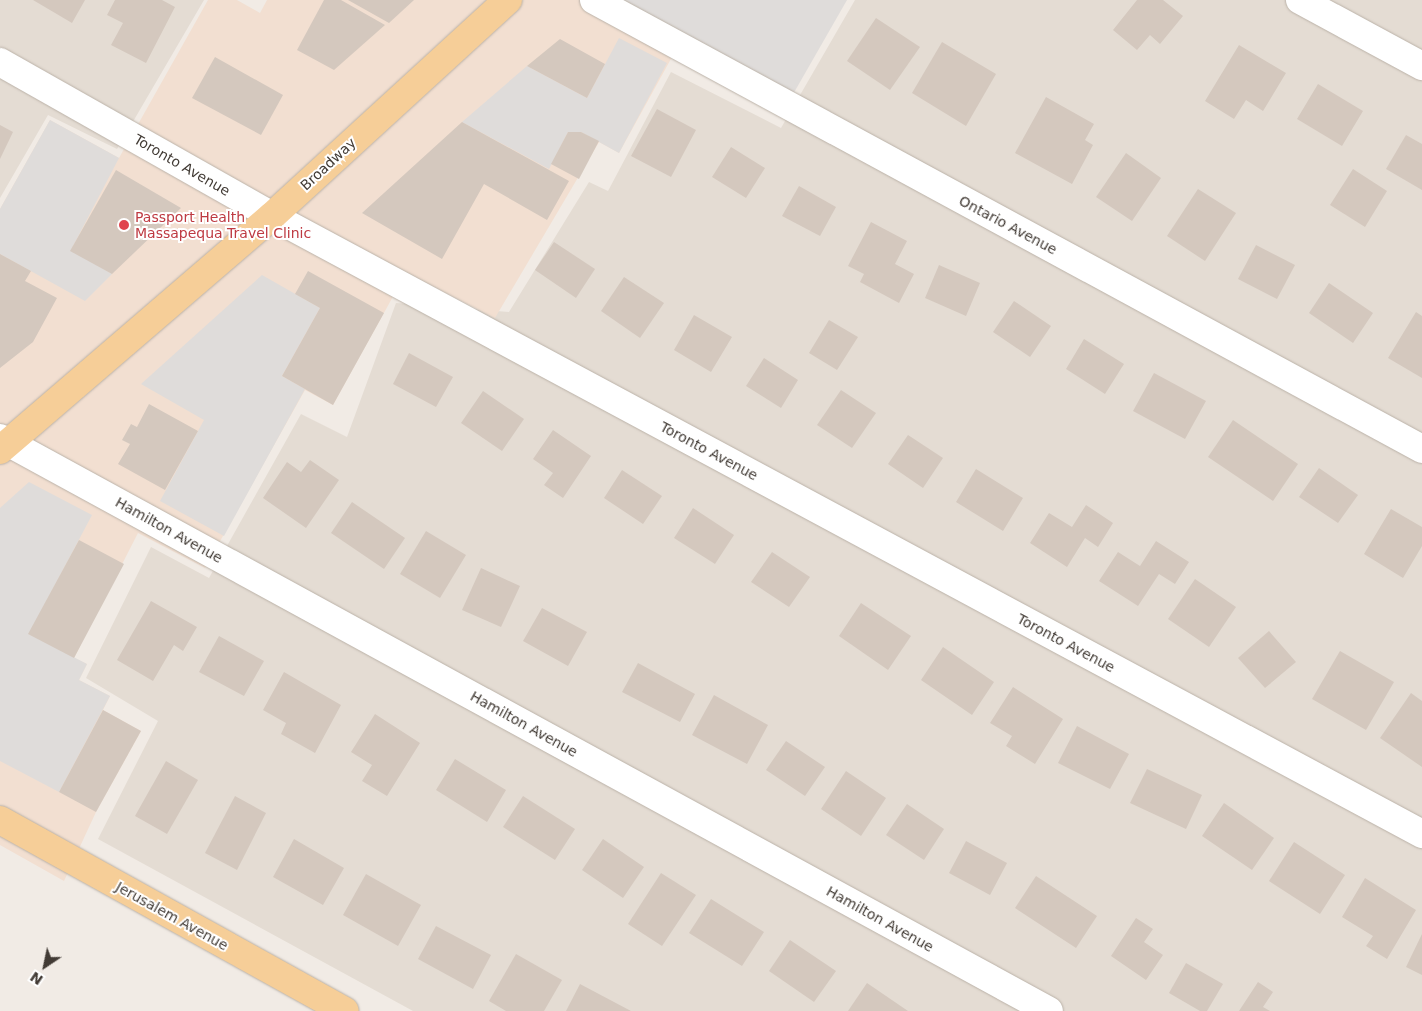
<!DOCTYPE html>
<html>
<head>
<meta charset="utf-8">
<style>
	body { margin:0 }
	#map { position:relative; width:1422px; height:1011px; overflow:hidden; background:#f1ebe5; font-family:"DejaVu Sans",sans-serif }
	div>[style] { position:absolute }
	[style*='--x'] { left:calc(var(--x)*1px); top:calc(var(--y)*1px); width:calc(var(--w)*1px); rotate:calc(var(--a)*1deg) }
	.residential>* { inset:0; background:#e4dcd3 }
	.commercial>* { inset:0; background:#f2dfd1 }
	.parking>* { inset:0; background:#dfdcda }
	.building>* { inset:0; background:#d4c8be }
	.roads { filter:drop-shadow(0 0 1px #bbb2a8) drop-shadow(0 0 1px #bbb2a8) }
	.minor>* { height:28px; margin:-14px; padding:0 14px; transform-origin:14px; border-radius:14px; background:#fff }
	.major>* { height:28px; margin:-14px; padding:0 14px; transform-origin:14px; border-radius:14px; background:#f6ce98 }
	.dots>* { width:14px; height:14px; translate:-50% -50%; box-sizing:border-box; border:2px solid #fff; border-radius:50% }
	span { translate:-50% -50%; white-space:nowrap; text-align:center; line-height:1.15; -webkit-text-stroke:4px #fff; paint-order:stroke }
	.street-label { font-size:14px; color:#423b35 }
	.health-label { font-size:14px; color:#be3a42 }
	.left { translate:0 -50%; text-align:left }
	.north { position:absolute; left:20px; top:941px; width:50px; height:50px; -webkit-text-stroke:4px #fff; paint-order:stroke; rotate:214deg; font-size:14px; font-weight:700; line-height:20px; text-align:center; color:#423b35 }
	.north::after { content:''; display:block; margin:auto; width:18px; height:22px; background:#423b35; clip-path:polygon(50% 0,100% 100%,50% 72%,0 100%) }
</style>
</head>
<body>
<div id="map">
	<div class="residential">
		<div style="clip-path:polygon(0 0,204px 0,117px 149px,48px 115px,0 198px)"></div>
		<div style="clip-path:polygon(855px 0,1422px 0,1422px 1011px,413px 1011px,98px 839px,158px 721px,86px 678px,151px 547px,209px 578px,301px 414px,347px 437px,396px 303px,509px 312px,589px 182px,608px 191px,671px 72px,781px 128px)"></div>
	</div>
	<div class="commercial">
		<div style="clip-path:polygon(208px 0,237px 0,260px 13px,267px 0,847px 0,672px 57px,619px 153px,599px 142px,495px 318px,406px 273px,333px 405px,305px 390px,205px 568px,138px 533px,74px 658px,87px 664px,79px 680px,110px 696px,103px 710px,141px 731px,96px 812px,64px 881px,0 845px,0 209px,50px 120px,119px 158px)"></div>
	</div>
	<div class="parking">
		<div style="clip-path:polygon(617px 0,847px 0,792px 96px)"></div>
		<div style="clip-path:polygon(619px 38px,667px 63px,619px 153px,581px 132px,568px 132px,549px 169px,462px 122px,527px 66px,587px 98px)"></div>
		<div style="clip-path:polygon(50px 120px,119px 158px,71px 250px,112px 274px,85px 301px,0 254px,0 209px)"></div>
		<div style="clip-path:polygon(262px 275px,320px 308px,282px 376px,305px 389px,224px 536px,160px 501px,204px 420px,141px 384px)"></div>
		<div style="clip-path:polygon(29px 482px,92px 515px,29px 634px,87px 664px,79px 680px,110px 696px,59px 792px,0 761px,0 508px)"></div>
	</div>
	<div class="building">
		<div style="clip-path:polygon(33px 0,85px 0,72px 23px)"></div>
		<div style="clip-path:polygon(115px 0,162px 0,175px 7px,146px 63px,111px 45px,123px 23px,107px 15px)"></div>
		<div style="clip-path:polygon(324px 0,341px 0,385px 25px,334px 70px,297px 50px)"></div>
		<div style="clip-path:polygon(348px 0,414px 0,389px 23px)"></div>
		<div style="clip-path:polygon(1137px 0,1163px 0,1183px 16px,1160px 44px,1150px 35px,1137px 50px,1113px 30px)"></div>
		<div style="clip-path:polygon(876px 18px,920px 47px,890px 90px,847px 61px)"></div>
		<div style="clip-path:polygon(560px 39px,605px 64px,587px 98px,527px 66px)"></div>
		<div style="clip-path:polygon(942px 42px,996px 74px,966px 126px,912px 93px)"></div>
		<div style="clip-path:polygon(1239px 45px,1286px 73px,1263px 111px,1246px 100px,1234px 119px,1205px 101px)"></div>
		<div style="clip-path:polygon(215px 57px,283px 95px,261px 135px,192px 98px)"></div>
		<div style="clip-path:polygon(1318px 84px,1363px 111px,1342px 146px,1297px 119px)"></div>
		<div style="clip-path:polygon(1046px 97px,1094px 124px,1085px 140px,1093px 145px,1072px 184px,1015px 153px)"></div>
		<div style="clip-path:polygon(657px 109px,696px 130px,671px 177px,631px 156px)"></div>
		<div style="clip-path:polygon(462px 122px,569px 181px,547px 220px,484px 184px,442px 259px,362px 213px)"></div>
		<div style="clip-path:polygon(0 125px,13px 132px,0 159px)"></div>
		<div style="clip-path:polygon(568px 132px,581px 132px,599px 141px,579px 179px,551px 164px)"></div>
		<div style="clip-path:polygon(1406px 135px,1422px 144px,1422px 190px,1386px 169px)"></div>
		<div style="clip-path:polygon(731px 147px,765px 168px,746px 198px,712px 177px)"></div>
		<div style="clip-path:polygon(1126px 153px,1161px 178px,1132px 221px,1096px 197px)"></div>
		<div style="clip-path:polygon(1353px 169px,1387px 191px,1365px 227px,1330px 205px)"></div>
		<div style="clip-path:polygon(116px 170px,181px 208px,112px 274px,70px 251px)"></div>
		<div style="clip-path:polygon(799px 186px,836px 207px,820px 236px,782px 216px)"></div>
		<div style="clip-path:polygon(1198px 189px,1236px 213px,1205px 261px,1167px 236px)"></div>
		<div style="clip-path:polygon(871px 222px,907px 241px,895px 264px,914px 274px,899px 303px,860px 282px,864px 274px,848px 266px)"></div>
		<div style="clip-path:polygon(554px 242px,595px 269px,576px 298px,535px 270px)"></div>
		<div style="clip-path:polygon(1256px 245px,1295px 265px,1277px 299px,1238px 279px)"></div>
		<div style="clip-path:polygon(0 254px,31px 271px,25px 281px,57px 298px,33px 342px,0 368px)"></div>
		<div style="clip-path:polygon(939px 265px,980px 283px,966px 316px,925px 298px)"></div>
		<div style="clip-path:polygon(308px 271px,384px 313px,333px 405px,282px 376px,320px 308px,295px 294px)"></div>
		<div style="clip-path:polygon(624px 277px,664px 303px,640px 338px,601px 311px)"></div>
		<div style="clip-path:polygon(1329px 283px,1373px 313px,1353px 343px,1309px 313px)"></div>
		<div style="clip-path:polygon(1014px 301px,1051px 326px,1030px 357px,993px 332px)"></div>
		<div style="clip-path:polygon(1416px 312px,1422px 316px,1422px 378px,1388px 358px)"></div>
		<div style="clip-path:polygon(694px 315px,732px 337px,711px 372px,674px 350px)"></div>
		<div style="clip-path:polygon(829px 320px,858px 337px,837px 370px,809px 353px)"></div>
		<div style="clip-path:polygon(1084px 339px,1124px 364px,1105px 394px,1066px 369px)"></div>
		<div style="clip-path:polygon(409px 353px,453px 377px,436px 407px,393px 384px)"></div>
		<div style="clip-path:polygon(764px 358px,798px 380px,781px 408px,746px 386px)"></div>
		<div style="clip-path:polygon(1154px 373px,1206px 401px,1185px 439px,1133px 411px)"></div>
		<div style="clip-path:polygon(841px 390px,876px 413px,852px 448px,817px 425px)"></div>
		<div style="clip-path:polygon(483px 391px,524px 419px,502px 451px,461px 423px)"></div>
		<div style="clip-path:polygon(149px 404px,198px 431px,165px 490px,118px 464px,130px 444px,122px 440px,131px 424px,137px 427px)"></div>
		<div style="clip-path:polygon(1233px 420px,1298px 464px,1273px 501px,1208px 457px)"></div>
		<div style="clip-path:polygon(553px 430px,591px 456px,563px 498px,544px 485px,553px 473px,533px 459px)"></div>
		<div style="clip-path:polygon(908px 435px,943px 458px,923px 488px,888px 464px)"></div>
		<div style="clip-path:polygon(310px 460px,339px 480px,306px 528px,263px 498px,287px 462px,301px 472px)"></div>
		<div style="clip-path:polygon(1319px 468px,1358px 495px,1338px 523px,1299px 497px)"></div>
		<div style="clip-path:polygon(976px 469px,1023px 498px,1003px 531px,956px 502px)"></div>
		<div style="clip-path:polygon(622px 470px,662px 496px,643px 524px,604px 498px)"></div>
		<div style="clip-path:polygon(352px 502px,405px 538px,384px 569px,331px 533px)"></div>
		<div style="clip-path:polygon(1086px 505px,1113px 523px,1098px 547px,1085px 538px,1067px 567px,1030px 543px,1049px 513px,1072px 527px)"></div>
		<div style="clip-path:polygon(693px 508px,734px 535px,715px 564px,674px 538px)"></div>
		<div style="clip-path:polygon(1391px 509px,1422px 527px,1422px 546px,1403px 578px,1364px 554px)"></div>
		<div style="clip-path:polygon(426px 531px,466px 555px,440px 598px,400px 574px)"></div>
		<div style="clip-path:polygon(79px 540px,124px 564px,74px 658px,28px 634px)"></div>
		<div style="clip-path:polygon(1156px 541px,1189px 562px,1175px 584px,1159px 574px,1138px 606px,1099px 581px,1118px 552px,1140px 566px)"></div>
		<div style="clip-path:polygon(772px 552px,810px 577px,789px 607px,751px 582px)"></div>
		<div style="clip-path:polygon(481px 568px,520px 586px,501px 627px,462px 610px)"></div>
		<div style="clip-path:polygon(1195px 579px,1236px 607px,1209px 647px,1168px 619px)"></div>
		<div style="clip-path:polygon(151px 601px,197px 627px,183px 651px,174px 645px,153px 681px,117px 660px)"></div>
		<div style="clip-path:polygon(861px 603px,911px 636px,888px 670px,839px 636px)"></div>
		<div style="clip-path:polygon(542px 608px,587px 632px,568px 666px,523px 641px)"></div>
		<div style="clip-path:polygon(1269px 631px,1296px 662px,1265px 688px,1238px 658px)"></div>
		<div style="clip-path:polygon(219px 636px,264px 661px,244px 696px,199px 672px)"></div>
		<div style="clip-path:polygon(943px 647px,994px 682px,972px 715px,921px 680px)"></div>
		<div style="clip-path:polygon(1340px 651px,1394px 682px,1366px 730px,1312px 699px)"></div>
		<div style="clip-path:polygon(638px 663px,695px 694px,680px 722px,622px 692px)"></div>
		<div style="clip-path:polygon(284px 672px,341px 705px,315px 753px,281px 734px,286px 723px,263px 710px)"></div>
		<div style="clip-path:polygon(1013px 687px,1063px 719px,1035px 764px,1006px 746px,1012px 736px,990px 723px)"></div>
		<div style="clip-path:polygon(1411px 693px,1422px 701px,1422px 767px,1380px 738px)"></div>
		<div style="clip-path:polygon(714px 695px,768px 725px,747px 764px,692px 735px)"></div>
		<div style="clip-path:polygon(103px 710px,141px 731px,96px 812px,59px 792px)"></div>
		<div style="clip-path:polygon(375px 714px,420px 743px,387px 796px,362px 781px,372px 765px,351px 752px)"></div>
		<div style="clip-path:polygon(1077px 726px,1129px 754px,1110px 789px,1058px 763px)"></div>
		<div style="clip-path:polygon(786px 741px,825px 767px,805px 796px,766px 770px)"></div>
		<div style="clip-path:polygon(455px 759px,506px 790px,487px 822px,436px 790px)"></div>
		<div style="clip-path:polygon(166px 761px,198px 780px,167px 834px,135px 816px)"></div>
		<div style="clip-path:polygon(1147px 769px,1202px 795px,1186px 829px,1130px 803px)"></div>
		<div style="clip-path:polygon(846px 771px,886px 798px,861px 836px,821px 809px)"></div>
		<div style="clip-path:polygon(235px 796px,266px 813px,237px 870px,205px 853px)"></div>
		<div style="clip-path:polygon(523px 796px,575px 829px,555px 860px,503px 827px)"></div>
		<div style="clip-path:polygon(1224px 803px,1274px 838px,1252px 870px,1202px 836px)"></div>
		<div style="clip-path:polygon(907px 804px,944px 829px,924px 860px,886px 835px)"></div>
		<div style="clip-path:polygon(294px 839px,344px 868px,323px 905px,273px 877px)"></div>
		<div style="clip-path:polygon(603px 839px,644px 867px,623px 898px,582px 870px)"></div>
		<div style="clip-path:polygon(966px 841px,1007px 863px,990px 895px,949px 873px)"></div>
		<div style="clip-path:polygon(1294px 842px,1345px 875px,1320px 914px,1269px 881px)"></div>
		<div style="clip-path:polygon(661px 873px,696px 895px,662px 946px,628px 924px)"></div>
		<div style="clip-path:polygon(366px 874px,421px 905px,398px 946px,343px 915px)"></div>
		<div style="clip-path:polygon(1036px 876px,1097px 916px,1076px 948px,1015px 908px)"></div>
		<div style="clip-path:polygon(1365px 878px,1416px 910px,1387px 959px,1366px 946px,1373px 936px,1342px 917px)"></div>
		<div style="clip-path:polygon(711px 899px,764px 932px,742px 966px,689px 933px)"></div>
		<div style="clip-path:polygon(1136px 918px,1153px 929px,1144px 942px,1163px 955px,1146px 980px,1111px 956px)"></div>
		<div style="clip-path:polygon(436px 926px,491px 955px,473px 989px,418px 959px)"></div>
		<div style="clip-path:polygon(1422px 934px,1422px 975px,1406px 967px)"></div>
		<div style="clip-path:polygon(790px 940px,836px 971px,814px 1002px,769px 971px)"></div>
		<div style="clip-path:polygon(516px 954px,562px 980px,544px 1011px,506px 1011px,489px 1001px)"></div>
		<div style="clip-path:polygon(1186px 963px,1223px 984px,1207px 1011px,1200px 1011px,1169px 993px)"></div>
		<div style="clip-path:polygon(1258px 982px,1273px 992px,1263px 1007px,1270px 1011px,1239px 1011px)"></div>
		<div style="clip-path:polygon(867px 983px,908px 1011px,848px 1011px)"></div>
		<div style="clip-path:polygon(580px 984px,631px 1011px,566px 1011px)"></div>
	</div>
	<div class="roads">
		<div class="minor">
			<div style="--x:594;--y:0;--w:942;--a:28.47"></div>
			<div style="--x:1300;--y:0;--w:139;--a:28.4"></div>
			<div style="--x:0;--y:62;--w:313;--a:29.5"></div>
			<div style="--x:272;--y:216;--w:1306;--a:28.25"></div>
			<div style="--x:0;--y:438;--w:1195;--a:28.64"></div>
		</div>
		<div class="major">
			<div style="--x:0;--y:450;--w:359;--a:-40.7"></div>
			<div style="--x:272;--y:216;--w:320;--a:-42.5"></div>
			<div style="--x:0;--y:820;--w:394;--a:29"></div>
		</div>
	</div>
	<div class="dots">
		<div style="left:124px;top:225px;background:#e0444e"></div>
	</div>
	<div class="street-label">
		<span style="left:328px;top:164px;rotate:-43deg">Broadway</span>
		<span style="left:182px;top:165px;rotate:30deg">Toronto Avenue</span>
		<span style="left:1008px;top:225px;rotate:28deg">Ontario Avenue</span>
		<span style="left:709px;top:451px;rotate:28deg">Toronto Avenue</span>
		<span style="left:169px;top:530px;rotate:29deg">Hamilton Avenue</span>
		<span style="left:1066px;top:643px;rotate:28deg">Toronto Avenue</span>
		<span style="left:524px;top:724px;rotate:29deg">Hamilton Avenue</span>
		<span style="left:172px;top:916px;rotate:29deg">Jerusalem Avenue</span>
		<span style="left:880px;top:919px;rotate:29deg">Hamilton Avenue</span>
	</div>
	<div class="health-label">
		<span class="left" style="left:135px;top:225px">Passport Health<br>Massapequa Travel Clinic</span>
	</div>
	<div class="north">N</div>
</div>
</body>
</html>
